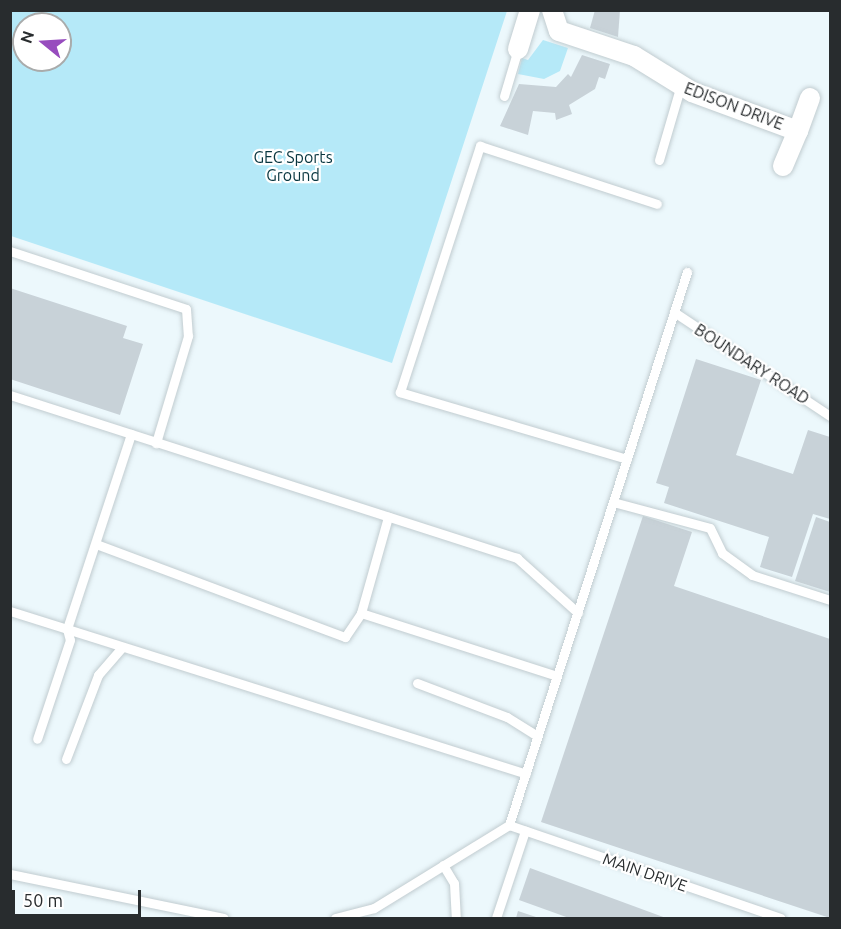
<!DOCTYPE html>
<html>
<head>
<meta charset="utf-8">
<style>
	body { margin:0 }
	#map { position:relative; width:841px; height:929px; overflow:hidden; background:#ecf8fc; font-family:Ubuntu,sans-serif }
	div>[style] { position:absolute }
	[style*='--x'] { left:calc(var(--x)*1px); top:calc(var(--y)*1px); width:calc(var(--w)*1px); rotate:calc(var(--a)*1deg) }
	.green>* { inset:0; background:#b5e9f8 }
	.building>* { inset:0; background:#c8d2d8 }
	.roads { filter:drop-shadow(0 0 2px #c1ccd0) drop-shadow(0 0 2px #c1ccd0) }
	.service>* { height:9px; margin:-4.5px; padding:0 4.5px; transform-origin:4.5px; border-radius:4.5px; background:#fff }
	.minor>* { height:20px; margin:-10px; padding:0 10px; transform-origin:10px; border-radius:10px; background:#fff }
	span { translate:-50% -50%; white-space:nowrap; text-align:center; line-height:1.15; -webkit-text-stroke:4.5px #fff; paint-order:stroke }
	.street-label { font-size:16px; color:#282c2e }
	.park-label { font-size:16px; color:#083640 }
	.frame { position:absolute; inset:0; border:12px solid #282c2e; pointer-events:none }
	.north { position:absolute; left:12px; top:12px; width:60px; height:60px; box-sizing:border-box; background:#fff; border:2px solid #a9abab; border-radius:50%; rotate:288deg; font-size:16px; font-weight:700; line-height:24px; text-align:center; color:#282c2e }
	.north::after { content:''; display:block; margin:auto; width:21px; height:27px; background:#974cbe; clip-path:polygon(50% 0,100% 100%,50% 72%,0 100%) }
	.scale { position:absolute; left:12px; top:890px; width:129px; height:27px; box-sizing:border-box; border:3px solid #282c2e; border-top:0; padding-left:8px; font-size:18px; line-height:21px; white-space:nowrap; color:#282c2e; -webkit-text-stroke:4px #fff; paint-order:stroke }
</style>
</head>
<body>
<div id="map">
	<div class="green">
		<div style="clip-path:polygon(evenodd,11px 10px,507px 11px,392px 363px,11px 236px,11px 10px,24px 24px,60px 24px,60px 60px,24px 60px,24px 24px)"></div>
		<div style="clip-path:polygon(543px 40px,568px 48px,560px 71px,544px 79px,518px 74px,522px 58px,528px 60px)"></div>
	</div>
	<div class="building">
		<div style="clip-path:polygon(595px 10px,620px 10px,618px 37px,590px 28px)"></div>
		<div style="clip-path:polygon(582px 55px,610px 64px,605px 79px,599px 77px,595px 89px,569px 105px,572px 114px,556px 120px,555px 113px,533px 111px,528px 135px,500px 126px,519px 84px,556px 87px,568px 74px,571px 77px)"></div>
		<div style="clip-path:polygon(10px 288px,127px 326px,123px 338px,143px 344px,120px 415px,10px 379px)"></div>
		<div style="clip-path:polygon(696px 359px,761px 380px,736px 455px,793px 474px,808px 430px,830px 437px,830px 519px,813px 514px,792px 577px,760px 567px,769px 537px,664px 503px,669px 487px,656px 483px)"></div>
		<div style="clip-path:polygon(643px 516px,692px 532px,674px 586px,830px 639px,830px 918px,541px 822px)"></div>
		<div style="clip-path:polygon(816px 517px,830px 522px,830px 592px,795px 581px)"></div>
		<div style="clip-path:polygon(530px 868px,666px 918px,569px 918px,519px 900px)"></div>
		<div style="clip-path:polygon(518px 911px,539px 918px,516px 918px)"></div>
	</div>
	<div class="roads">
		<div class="service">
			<div style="--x:504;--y:96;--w:49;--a:-73.4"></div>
			<div style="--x:659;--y:160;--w:78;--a:-73.7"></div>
			<div style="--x:10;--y:251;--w:185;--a:18.2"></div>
			<div style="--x:186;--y:309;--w:27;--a:86"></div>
			<div style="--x:188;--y:336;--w:112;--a:106.7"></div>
			<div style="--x:674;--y:312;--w:187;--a:33.7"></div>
			<div style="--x:10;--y:395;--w:533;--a:17.82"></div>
			<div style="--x:517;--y:558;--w:82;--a:42"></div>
			<div style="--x:131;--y:434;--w:205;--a:108.2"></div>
			<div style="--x:67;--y:629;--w:481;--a:17.5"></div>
			<div style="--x:627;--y:459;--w:237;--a:-163.6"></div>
			<div style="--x:400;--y:392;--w:259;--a:-72"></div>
			<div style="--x:480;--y:146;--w:186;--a:18.1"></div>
			<div style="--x:613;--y:502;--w:100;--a:15"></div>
			<div style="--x:710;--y:528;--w:28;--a:64"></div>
			<div style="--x:722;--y:553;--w:37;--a:36"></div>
			<div style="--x:752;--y:575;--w:82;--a:17.8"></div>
			<div style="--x:96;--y:544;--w:266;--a:20.5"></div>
			<div style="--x:345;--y:637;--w:29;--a:-56"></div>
			<div style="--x:361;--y:613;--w:206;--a:17.8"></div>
			<div style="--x:10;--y:611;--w:60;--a:17.5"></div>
			<div style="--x:67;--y:629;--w:11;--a:75"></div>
			<div style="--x:70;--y:640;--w:104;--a:108.4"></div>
			<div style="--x:361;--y:613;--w:100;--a:-74.3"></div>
			<div style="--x:417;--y:683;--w:96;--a:20.7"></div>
			<div style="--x:507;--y:717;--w:36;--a:32"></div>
			<div style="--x:66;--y:759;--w:90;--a:-69.1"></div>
			<div style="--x:98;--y:675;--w:37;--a:-49"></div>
			<div style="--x:509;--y:825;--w:287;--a:18.9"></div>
			<div style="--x:443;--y:865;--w:21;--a:59"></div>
			<div style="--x:454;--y:883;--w:35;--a:87"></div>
			<div style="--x:10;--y:874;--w:218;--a:11.6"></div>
			<div style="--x:335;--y:918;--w:40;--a:-14.4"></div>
			<div style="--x:374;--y:908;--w:158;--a:-31.6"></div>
			<div style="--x:509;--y:825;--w:581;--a:-72.16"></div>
			<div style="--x:496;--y:918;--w:92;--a:-71.6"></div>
		</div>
		<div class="minor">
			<div style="--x:552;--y:10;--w:22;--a:72"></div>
			<div style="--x:559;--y:31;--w:79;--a:18.4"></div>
			<div style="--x:634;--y:56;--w:68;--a:31.8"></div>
			<div style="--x:692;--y:92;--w:113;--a:20.2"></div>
			<div style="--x:798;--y:131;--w:35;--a:-70"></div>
			<div style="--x:518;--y:49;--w:41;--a:-72.9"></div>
			<div style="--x:783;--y:166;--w:38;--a:-67"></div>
		</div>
	</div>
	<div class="street-label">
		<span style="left:734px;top:106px;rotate:21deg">EDISON DRIVE</span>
		<span style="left:752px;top:364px;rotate:33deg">BOUNDARY ROAD</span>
		<span style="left:645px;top:872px;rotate:19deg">MAIN DRIVE</span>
	</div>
	<div class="park-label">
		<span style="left:293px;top:166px">GEC Sports<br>Ground</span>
	</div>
	<div class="frame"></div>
	<div class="north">N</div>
	<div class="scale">50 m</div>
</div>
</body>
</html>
